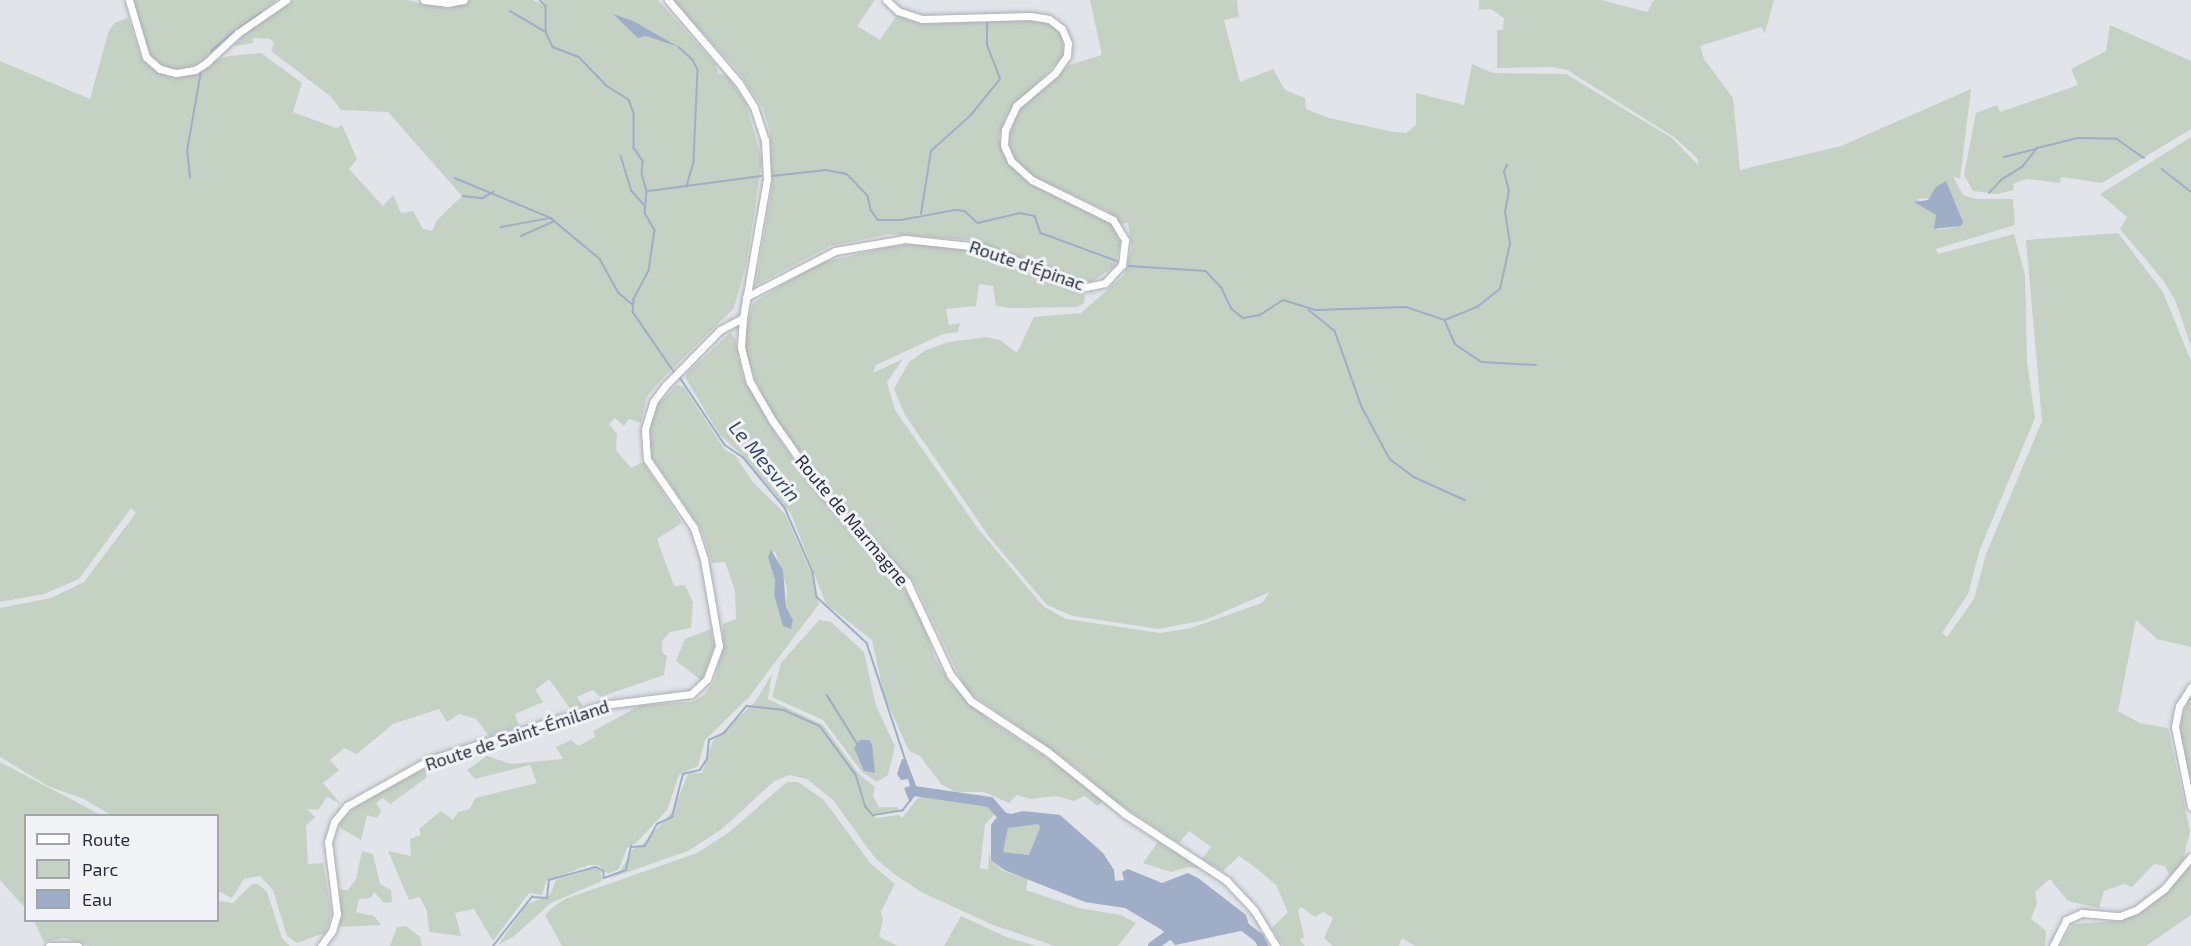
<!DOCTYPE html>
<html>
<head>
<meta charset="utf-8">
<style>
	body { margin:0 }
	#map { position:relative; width:2191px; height:946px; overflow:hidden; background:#e1e4e9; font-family:"Exo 2",sans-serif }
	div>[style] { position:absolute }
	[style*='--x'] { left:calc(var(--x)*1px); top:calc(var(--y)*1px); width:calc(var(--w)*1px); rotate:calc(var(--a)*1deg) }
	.green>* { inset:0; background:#c5d2c3 }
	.water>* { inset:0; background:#9fadc7 }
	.stream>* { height:1.5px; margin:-0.75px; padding:0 0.75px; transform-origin:0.75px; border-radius:0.75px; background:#9fadc7 }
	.river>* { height:10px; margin:-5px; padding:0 5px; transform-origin:5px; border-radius:5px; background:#9fadc7 }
	.roads { filter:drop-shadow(0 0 2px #aaaeb6) drop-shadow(0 0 2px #aaaeb6) }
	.secondary>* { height:7px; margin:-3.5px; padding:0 3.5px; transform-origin:3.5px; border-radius:3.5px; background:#fff }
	span { translate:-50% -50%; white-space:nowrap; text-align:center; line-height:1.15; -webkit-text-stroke:6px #f1f3f7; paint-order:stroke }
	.street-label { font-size:18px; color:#2b3040 }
	.water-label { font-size:20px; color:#374a71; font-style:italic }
	.legend { position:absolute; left:24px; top:814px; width:195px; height:108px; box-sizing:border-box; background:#f1f3f7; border:2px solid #a2a5ae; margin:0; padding:8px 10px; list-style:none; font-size:18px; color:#2b3040 }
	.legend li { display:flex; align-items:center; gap:12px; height:30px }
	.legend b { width:30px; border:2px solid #a2a5ae }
</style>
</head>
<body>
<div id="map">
	<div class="green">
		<div style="clip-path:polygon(133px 0,276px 0,196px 66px,179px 71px,159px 64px,147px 52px)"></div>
		<div style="clip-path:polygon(293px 0,407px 0,449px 9px,470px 0,532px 0,546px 5px,542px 0,658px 0,716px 65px,718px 73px,728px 77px,746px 103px,762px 160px,747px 261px,734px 308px,659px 382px,646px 398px,641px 423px,629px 419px,624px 426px,615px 418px,609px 424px,617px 434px,616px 450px,631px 468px,643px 462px,682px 523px,657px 539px,674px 586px,685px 585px,693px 602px,691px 628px,670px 632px,662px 641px,662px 652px,667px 656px,664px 675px,600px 697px,593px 690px,577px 697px,583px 706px,570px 708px,549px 679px,535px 690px,543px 702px,515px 714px,519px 726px,489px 736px,476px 719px,459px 714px,447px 722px,439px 709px,393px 724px,357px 754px,344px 748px,330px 760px,339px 770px,323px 783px,341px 804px,327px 797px,318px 810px,307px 809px,315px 817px,306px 826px,308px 864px,323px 863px,331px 910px,329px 924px,325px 933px,297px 943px,287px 936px,273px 890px,260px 876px,244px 879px,232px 898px,218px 891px,218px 816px,111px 815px,84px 799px,50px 787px,0 757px,0 608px,51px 598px,84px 582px,136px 513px,131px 508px,79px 579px,44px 594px,0 602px,0 61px,90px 99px,108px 33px,114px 23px,128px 18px,141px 57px,169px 77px,196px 73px,215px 60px,229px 56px,261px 53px,302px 83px,293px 112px,336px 128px,342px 125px,357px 159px,349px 169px,383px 206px,393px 195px,401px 213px,413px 211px,423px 229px,432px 231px,437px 220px,462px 196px,388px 112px,341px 110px,330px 96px,271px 51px,274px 43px,270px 39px,253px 38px,253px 43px,233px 46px,252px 27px)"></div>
		<div style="clip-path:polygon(673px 0,875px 0,857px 26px,880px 40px,897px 15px,920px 24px,1045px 20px,1061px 33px,1064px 55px,1006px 116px,999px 137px,1002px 151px,1023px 178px,1114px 225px,1121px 243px,1114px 267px,1091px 282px,1073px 279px,973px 240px,889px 234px,830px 246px,756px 285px,772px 187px,770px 132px,763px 108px,737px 70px)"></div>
		<div style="clip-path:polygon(evenodd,1090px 0,1237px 0,1239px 17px,1224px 20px,1240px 82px,1273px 69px,1285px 90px,1305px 98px,1306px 109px,1329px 118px,1394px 132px,1406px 133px,1416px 125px,1416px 93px,1464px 105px,1472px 64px,1493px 73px,1566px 74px,1672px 138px,1699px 166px,1697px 158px,1674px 137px,1567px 70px,1553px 67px,1497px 68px,1497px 30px,1503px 30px,1504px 18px,1491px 9px,1479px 10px,1479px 0,1601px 0,1647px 12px,1654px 0,1774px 0,1765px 33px,1761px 27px,1700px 46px,1704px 59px,1733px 98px,1740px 170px,1841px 146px,1971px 89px,1960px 179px,1953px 176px,1963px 195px,1976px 199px,2013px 199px,2015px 225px,1936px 249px,1938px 254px,2014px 234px,2025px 275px,2027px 362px,2035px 418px,1980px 549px,1968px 594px,1942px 633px,1947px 637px,1974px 599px,1986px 554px,2042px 421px,2026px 240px,2118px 233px,2163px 292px,2191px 361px,2191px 647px,2157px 639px,2136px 620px,2118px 711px,2140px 723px,2168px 728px,2190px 831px,2183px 861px,2170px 876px,2165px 866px,2154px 864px,2132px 887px,2124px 884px,2104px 891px,2099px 908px,2068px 901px,2050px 879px,2035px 892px,2037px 904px,2031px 919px,2046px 931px,2045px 946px,1415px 946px,1402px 938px,1399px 946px,1333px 946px,1324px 938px,1333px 918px,1323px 912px,1315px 917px,1301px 907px,1298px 910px,1304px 937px,1300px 940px,1305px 946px,1283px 946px,1272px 928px,1288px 912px,1276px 885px,1256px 868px,1239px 856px,1223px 871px,1202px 859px,1211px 847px,1203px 841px,1189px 831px,1179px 843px,1104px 794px,1080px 770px,966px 690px,915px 583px,837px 502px,804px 460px,766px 404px,745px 353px,746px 330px,753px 304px,759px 299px,819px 263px,888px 247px,912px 244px,970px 249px,1085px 293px,1084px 303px,1077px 307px,1012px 308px,996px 306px,993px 286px,979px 284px,976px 306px,946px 309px,949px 325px,960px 323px,958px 332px,943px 334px,876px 365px,873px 373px,903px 359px,887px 382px,895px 410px,979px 530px,1043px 606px,1066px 619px,1160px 633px,1191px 628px,1262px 603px,1270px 592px,1205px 620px,1158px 629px,1073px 616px,1047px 605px,990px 538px,905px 415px,894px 389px,909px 362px,926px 350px,949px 342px,986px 337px,1000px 340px,1017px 353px,1034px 317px,1081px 313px,1124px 275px,1132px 248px,1128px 223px,1122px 224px,1108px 211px,1031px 176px,1015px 160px,1007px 143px,1019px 109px,1069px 65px,1102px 55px,1090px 0,1952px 196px,1958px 215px,1956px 227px,1937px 230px,1936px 215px,1917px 199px,1952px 196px)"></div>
		<div style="clip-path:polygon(2110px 25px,2191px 61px,2191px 129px,2102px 183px,2061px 177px,2060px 183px,2027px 179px,2013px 184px,2014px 190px,1997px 194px,1973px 191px,1964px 175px,1976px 113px,1997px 105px,2000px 112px,2078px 85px,2071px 69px,2106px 51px)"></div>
		<div style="clip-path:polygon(2191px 137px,2191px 346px,2175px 300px,2162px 279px,2120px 229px,2127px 217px,2100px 194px)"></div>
		<div style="clip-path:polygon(730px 333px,735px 338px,743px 378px,780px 441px,818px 494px,898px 579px,920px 614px,935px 659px,951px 685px,989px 720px,1065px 770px,1102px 801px,1100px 804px,1097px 806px,1085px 796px,1073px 801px,1057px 796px,1030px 799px,1017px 795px,1009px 803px,984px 792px,956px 792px,941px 784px,920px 756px,909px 751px,884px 696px,872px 640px,826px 604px,791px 514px,743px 456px,719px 434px,686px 379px,686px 374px)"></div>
		<div style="clip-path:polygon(evenodd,677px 385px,684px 387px,725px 450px,735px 455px,752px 481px,785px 514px,811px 572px,819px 604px,749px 697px,705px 740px,698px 766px,679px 775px,667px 810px,636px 843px,627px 848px,619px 869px,608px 874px,598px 865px,589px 865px,546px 881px,542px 895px,529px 893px,493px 941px,474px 909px,455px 913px,461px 936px,429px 932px,427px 911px,420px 897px,409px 900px,388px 851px,411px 856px,410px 839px,421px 835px,419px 829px,441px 811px,453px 820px,458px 812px,470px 809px,475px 798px,537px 783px,530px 765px,475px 779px,467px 770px,487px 756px,511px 764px,563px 759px,556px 747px,571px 740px,578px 746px,595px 737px,593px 731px,641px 705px,692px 702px,704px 695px,715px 680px,722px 652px,723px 624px,736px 619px,735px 590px,725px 562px,712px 563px,702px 531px,650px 454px,649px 426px,659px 403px,677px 385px,775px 551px,787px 588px,786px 607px,793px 620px,789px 629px,783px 625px,774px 595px,775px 580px,768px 557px,775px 551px)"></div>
		<div style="clip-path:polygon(819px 620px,831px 622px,864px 652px,876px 706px,895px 746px,888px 775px,877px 782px,862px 772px,823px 720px,772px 697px,781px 663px)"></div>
		<div style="clip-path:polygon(711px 629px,714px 647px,702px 681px,676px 661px,685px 639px)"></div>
		<div style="clip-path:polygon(772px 674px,768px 699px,823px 725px,859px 774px,875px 787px,873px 796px,879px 807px,897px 807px,898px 810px,876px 813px,875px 818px,899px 815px,902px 818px,917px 799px,931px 793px,957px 801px,994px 801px,1001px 808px,985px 824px,980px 868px,988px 870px,989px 852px,991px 860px,1003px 871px,1028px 879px,1026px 890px,1079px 908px,1121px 915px,1136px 923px,1118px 946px,1055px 946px,993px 925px,923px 893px,894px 874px,875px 858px,833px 800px,807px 779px,789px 775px,773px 782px,722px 829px,688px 851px,608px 879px,619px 873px,633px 849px,641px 846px,673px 811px,688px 774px,702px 773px,713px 741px,755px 702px)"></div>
		<div style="clip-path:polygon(2191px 693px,2191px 787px,2180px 738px,2181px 720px)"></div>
		<div style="clip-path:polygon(0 762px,101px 815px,26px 816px,25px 908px,0 880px)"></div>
		<div style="clip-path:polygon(427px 767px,426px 778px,407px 792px,390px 804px,383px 798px,376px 803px,381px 811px,377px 818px,367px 815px,361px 840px,342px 829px,339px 824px,358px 805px)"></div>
		<div style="clip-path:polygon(787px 782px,798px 782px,824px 800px,871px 864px,895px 884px,881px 912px,883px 919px,879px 937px,898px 946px,562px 946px,545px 915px,553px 907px,565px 899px,697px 853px,728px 833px)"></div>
		<div style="clip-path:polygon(1038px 823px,1040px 826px,1029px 855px,1003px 852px,1008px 828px)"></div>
		<div style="clip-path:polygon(1158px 842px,1177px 853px,1201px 869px,1189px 867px,1171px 872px,1143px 863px)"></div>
		<div style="clip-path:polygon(362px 851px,373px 854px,380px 884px,391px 890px,392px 902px,384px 903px,374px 892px,371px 898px,359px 899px,356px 912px,374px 916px,381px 925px,340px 927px,340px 890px,348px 890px,356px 879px)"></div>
		<div style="clip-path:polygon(2191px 865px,2191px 915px,2146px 946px,2060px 946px,2073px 924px,2118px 921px,2149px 907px)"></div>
		<div style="clip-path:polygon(595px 868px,601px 871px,602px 881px,551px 903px,513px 937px,498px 945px,527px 904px,550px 895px,556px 880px)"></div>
		<div style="clip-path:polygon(252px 884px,258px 884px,267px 892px,282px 938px,290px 946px,89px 946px,64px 938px,44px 942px,34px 921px,218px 920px,218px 901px,233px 903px)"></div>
		<div style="clip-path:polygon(961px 916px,1004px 936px,1036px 946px,944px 946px)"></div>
		<div style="clip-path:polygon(406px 926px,420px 937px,422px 946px,390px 946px,397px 927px)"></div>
	</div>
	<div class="water">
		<div style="clip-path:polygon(613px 14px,633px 21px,679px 47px,646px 36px,638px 38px)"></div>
		<div style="clip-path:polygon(1946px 181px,1963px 222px,1961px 226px,1934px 229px,1936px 215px,1914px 202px,1928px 200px,1936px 187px)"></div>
		<div style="clip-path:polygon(771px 550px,783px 570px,786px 607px,793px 620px,791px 629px,783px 626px,774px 595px,775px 580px,768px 557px)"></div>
		<div style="clip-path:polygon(860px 740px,869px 740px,872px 744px,875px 773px,864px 771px,854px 748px)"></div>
		<div style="clip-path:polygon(902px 759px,906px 759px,918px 791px,910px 803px,904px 788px,910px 786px,908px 779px,901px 780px,897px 774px)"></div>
		<div style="clip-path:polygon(evenodd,1023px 811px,1060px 815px,1103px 853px,1114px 870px,1115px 881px,1124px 880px,1122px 872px,1128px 869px,1162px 883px,1188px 873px,1198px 878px,1246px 915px,1250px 929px,1175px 945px,1162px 930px,1125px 908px,1085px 902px,1004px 870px,991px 860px,991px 825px,996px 818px,1023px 811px,1038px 824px,1040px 827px,1029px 855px,1003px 852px,1008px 828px,1038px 824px)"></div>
	</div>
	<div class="stream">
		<div style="--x:540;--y:0;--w:8;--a:45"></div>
		<div style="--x:546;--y:6;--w:26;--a:90"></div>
		<div style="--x:546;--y:32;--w:17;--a:65"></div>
		<div style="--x:553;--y:47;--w:28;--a:21"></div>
		<div style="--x:579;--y:57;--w:40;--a:46"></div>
		<div style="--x:607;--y:86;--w:26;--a:32"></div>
		<div style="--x:629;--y:100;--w:14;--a:69"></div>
		<div style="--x:634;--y:113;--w:35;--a:90"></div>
		<div style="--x:634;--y:148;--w:16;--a:55"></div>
		<div style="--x:643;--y:161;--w:13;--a:94"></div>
		<div style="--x:642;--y:174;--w:18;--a:74"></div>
		<div style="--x:647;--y:191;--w:22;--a:95"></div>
		<div style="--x:645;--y:213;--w:20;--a:60"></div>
		<div style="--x:655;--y:230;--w:41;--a:98.3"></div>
		<div style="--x:649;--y:271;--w:32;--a:118"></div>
		<div style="--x:634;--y:299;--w:13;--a:94"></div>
		<div style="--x:633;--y:312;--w:74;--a:55.5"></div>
		<div style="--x:510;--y:11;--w:42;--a:30.3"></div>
		<div style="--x:238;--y:29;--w:28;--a:-35"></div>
		<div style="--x:679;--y:47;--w:19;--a:43"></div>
		<div style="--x:693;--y:60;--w:11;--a:63"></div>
		<div style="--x:698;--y:70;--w:92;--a:92.5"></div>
		<div style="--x:694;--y:162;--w:26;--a:106"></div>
		<div style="--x:211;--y:51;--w:30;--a:-40"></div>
		<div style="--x:621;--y:156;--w:37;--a:73"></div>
		<div style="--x:632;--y:191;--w:18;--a:49"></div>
		<div style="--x:2004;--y:157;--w:32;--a:-14"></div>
		<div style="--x:2162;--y:169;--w:37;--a:38"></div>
		<div style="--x:772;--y:176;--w:54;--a:-6.3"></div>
		<div style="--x:826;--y:170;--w:21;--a:11"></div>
		<div style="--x:847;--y:174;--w:30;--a:46"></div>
		<div style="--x:868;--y:196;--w:14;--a:78"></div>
		<div style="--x:871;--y:210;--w:12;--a:55"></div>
		<div style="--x:878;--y:220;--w:23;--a:0"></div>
		<div style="--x:901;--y:220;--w:55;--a:-10.5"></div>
		<div style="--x:955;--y:210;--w:10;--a:6"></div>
		<div style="--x:965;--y:211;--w:18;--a:43"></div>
		<div style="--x:978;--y:223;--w:43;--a:-13.4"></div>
		<div style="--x:1020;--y:213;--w:15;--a:11"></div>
		<div style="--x:1035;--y:216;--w:18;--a:71"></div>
		<div style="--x:1041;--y:233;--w:81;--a:20.2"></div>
		<div style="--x:190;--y:178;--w:27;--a:-96"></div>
		<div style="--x:187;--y:151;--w:80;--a:-80"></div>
		<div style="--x:455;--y:178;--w:104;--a:22.6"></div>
		<div style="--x:551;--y:218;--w:64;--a:39.9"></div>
		<div style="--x:600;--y:259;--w:39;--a:61"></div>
		<div style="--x:619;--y:293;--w:17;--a:40"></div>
		<div style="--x:649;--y:191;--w:113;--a:-7.6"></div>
		<div style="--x:1989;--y:193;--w:18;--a:-47"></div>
		<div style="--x:2001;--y:180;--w:26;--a:-32"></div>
		<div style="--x:2023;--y:166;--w:23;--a:-52"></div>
		<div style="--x:2037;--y:148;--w:42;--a:-13.7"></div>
		<div style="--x:2078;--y:138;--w:39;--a:1"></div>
		<div style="--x:2117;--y:139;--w:33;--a:35"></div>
		<div style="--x:463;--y:196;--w:20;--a:6"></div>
		<div style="--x:483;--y:198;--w:12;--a:-31"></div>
		<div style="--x:921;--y:214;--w:64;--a:-81"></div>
		<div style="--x:931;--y:151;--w:54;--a:-42"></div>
		<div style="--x:971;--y:115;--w:46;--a:-51.1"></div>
		<div style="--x:1000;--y:79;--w:36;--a:-111"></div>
		<div style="--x:987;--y:45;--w:22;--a:-90"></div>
		<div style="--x:501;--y:227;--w:50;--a:-10.4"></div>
		<div style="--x:521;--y:236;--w:35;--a:-24"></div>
		<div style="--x:1129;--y:266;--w:77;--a:3.7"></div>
		<div style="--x:1206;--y:271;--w:23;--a:47"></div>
		<div style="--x:1222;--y:288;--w:23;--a:65"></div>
		<div style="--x:1232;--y:309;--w:14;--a:39"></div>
		<div style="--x:1243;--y:318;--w:17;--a:-10"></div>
		<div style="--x:1260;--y:315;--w:27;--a:-33"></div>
		<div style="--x:1283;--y:300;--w:34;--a:17"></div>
		<div style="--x:1316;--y:310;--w:90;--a:-1.9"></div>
		<div style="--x:1406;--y:307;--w:41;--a:18.4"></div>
		<div style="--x:1445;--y:320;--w:35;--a:-22"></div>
		<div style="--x:1477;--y:307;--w:29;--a:-38"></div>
		<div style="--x:1500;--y:289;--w:46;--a:-77.5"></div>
		<div style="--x:1510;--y:244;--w:31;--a:-99"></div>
		<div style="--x:1505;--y:213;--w:22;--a:-80"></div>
		<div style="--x:1509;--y:191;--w:20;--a:-105"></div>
		<div style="--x:1504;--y:172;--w:8;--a:-67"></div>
		<div style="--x:1309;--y:310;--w:33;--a:39"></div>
		<div style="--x:1335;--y:331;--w:81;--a:70.4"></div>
		<div style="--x:1362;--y:407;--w:59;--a:61.7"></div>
		<div style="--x:1390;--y:459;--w:30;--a:37"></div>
		<div style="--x:1414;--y:477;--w:56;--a:24.3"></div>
		<div style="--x:1445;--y:320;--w:26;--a:67"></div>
		<div style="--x:1455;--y:344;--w:32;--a:34"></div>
		<div style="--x:1482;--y:362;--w:54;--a:3.2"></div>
		<div style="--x:679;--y:376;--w:83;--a:56.3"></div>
		<div style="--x:725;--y:445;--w:22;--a:34"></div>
		<div style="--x:743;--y:457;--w:66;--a:50.5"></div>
		<div style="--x:785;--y:508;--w:70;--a:66.4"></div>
		<div style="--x:813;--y:572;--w:25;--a:81"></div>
		<div style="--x:817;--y:597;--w:68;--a:42.6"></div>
		<div style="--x:867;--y:643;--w:124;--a:71.7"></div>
		<div style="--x:827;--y:695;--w:57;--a:58"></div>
		<div style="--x:493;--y:946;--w:63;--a:-51.5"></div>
		<div style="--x:532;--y:897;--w:15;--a:4"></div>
		<div style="--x:547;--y:898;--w:18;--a:-84"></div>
		<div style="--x:549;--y:880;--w:49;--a:-15.5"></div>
		<div style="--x:596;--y:867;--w:9;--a:27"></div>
		<div style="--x:604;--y:871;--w:7;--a:90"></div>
		<div style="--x:604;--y:878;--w:23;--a:-20"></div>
		<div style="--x:626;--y:870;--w:24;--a:-78"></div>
		<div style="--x:631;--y:847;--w:14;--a:-4"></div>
		<div style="--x:645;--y:846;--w:25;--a:-61"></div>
		<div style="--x:657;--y:824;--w:17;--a:-25"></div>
		<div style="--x:672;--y:817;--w:44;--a:-75.7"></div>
		<div style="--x:683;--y:774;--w:17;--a:-13"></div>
		<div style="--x:700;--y:770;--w:13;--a:-58"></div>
		<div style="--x:707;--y:759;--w:19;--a:-84"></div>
		<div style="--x:709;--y:740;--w:17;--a:-25"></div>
		<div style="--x:724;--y:733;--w:35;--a:-50"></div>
		<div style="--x:747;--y:706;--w:37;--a:6"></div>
		<div style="--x:784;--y:710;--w:39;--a:24"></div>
		<div style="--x:820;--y:726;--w:61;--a:53.7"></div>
		<div style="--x:856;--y:775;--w:34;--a:73"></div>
		<div style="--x:866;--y:807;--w:11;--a:49"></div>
		<div style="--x:873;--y:815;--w:30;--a:-9"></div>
		<div style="--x:903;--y:810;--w:10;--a:-53"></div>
	</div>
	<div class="river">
		<div style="--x:914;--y:791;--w:77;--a:8.2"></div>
		<div style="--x:990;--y:802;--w:20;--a:49"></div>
		<div style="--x:1003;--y:817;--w:12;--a:14"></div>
		<div style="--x:1239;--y:923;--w:25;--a:37"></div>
		<div style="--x:1259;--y:938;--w:9;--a:63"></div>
		<div style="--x:1153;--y:946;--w:21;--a:-35"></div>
	</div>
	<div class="roads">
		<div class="secondary">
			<div style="--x:129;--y:0;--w:59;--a:73.4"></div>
			<div style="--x:146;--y:57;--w:18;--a:41"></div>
			<div style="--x:160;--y:69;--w:16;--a:14"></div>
			<div style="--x:176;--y:73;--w:19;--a:-9"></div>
			<div style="--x:195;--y:70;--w:13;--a:-32"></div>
			<div style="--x:206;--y:63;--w:44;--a:-43.2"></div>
			<div style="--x:238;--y:33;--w:58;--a:-34.5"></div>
			<div style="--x:424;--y:0;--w:23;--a:7"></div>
			<div style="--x:447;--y:3;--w:17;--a:-10"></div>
			<div style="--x:668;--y:0;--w:109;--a:49.5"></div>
			<div style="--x:739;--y:83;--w:28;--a:58"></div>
			<div style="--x:754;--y:107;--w:35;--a:72"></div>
			<div style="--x:765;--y:140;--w:39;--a:87"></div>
			<div style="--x:767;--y:179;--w:141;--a:99.8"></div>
			<div style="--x:743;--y:318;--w:29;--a:94"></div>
			<div style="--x:741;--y:347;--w:36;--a:76"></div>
			<div style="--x:750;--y:382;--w:44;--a:59.9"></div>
			<div style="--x:772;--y:420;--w:90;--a:54.9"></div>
			<div style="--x:824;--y:494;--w:121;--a:46.7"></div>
			<div style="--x:907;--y:582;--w:102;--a:64.9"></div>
			<div style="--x:950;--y:674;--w:34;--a:52"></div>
			<div style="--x:971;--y:701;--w:92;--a:33.5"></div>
			<div style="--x:1048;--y:752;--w:99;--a:38.8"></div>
			<div style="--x:1125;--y:814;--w:121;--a:33.2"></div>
			<div style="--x:1226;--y:880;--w:41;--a:47"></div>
			<div style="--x:1254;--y:910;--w:42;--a:58.6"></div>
			<div style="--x:746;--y:297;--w:100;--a:-27.3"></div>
			<div style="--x:835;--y:251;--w:71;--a:-9.7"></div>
			<div style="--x:905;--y:239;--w:75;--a:6.1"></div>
			<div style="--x:980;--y:247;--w:113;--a:20.7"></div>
			<div style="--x:1086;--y:287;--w:19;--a:-12"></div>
			<div style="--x:1105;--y:283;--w:25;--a:-47"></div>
			<div style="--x:1122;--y:265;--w:25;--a:-83"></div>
			<div style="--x:1125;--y:240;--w:23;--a:-121"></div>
			<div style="--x:1113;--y:220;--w:90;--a:-153.7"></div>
			<div style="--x:1032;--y:180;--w:28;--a:-138"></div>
			<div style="--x:1011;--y:161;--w:17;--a:-114"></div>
			<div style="--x:1004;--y:145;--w:15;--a:-86"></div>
			<div style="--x:1005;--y:130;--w:26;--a:-65"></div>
			<div style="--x:1016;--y:106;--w:51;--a:-40.2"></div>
			<div style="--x:1055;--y:73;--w:21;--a:-55"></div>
			<div style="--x:1067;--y:56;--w:13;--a:-86"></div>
			<div style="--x:1068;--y:43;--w:15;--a:-113"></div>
			<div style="--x:1062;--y:29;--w:16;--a:-142"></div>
			<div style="--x:1049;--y:19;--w:19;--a:-171"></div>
			<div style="--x:1030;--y:16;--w:108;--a:178.4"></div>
			<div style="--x:922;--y:19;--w:25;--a:-162"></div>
			<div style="--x:898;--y:11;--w:16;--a:-137"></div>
			<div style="--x:2191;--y:687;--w:22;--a:122"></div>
			<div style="--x:2179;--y:706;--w:21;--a:101"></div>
			<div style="--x:2175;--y:727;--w:81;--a:78.6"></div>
			<div style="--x:49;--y:946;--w:29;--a:0"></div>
			<div style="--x:321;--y:946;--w:19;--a:-54"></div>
			<div style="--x:332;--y:931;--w:18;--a:-74"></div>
			<div style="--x:337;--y:914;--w:73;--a:-97.1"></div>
			<div style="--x:328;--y:842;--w:21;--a:-73"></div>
			<div style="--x:334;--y:822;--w:21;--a:-51"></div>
			<div style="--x:347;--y:806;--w:94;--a:-29.3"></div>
			<div style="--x:429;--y:760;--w:182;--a:-17.5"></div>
			<div style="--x:603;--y:705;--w:89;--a:-7.1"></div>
			<div style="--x:691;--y:694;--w:22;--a:-43"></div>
			<div style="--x:707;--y:679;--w:35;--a:-70"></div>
			<div style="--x:719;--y:646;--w:88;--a:-99.8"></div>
			<div style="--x:704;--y:559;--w:33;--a:-108"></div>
			<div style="--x:694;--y:528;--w:83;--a:-124.3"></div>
			<div style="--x:647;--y:459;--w:30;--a:-94"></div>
			<div style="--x:645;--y:429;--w:28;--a:-73"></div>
			<div style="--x:653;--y:402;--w:20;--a:-53"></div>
			<div style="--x:665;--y:386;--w:78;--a:-45.5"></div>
			<div style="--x:720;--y:330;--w:26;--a:-28"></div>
			<div style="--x:2053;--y:946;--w:29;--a:-63"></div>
			<div style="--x:2066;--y:920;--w:17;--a:-24"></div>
			<div style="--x:2082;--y:913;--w:38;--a:5"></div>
			<div style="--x:2120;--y:916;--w:17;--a:-21"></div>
			<div style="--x:2136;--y:910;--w:36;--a:-37"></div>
			<div style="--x:2165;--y:888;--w:40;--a:-50"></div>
		</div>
	</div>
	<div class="street-label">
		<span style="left:1027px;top:265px;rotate:19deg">Route d'Épinac</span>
		<span style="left:852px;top:520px;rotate:50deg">Route de Marmagne</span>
		<span style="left:517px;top:735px;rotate:-18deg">Route de Saint-Émiland</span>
	</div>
	<div class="water-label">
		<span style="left:765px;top:461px;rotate:50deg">Le Mesvrin</span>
	</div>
	<ul class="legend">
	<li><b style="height:8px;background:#fff"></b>Route</li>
	<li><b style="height:16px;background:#c5d2c3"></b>Parc</li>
	<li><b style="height:16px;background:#9fadc7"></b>Eau</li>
	</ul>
</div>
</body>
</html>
